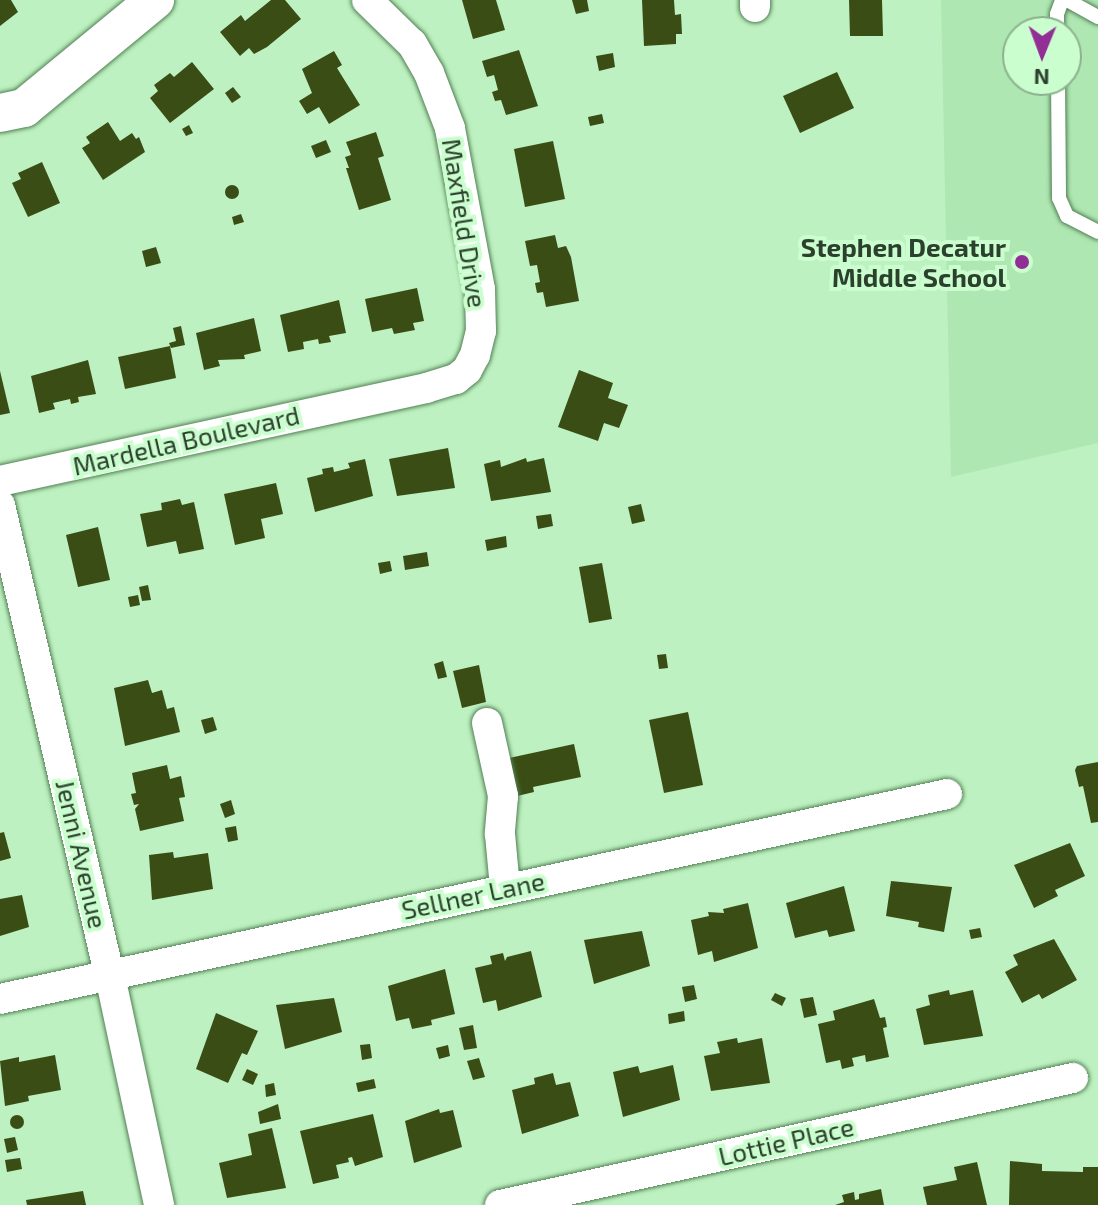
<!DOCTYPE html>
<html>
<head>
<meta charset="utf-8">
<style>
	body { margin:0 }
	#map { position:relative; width:1098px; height:1205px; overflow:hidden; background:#bef1c1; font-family:"Exo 2",sans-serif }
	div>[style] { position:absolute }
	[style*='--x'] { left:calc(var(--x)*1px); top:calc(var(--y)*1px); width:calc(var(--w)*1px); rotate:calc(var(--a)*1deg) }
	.built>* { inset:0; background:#afe7b2 }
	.building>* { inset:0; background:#3a4d14 }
	.round { border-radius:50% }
	.roads { filter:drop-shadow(0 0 2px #528055) drop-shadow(0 0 2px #528055) }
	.service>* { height:14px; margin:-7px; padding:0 7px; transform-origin:7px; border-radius:7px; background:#fff }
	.minor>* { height:30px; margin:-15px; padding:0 15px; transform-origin:15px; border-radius:15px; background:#fff }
	.tertiary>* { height:38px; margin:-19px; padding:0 19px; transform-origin:19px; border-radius:19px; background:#fff }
	.dots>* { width:22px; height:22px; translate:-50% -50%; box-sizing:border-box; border:4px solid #cbfece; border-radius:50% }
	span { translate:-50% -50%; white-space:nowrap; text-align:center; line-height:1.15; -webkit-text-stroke:8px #cbfece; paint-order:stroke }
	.street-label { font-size:26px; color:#2c402e }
	.poi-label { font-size:26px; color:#2c402e; font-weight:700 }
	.right { translate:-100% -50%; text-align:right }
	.north { position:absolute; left:1002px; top:16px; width:80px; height:80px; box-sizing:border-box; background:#cbfece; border:2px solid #8bb28e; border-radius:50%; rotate:181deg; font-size:22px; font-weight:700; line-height:32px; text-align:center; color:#2c402e }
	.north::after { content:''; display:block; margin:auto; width:28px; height:36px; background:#922f96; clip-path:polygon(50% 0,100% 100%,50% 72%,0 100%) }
</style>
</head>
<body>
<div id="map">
	<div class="built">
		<div style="clip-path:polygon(evenodd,941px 0,1098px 0,1098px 443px,951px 477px,941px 0,1018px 32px,1066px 32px,1066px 80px,1018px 80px,1018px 32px)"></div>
	</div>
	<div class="building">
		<div style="clip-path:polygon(0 0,11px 0,18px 12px,0 26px)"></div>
		<div style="clip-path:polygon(271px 0,285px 0,301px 19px,267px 47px,254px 54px,249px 48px,240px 56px,220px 32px,241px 15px,245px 21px)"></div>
		<div style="clip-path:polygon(462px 0,496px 0,505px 30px,473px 39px)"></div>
		<div style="clip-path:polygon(572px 0,587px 0,589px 11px,576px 14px)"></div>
		<div style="clip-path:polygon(642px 0,674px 0,675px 15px,681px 14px,682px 34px,676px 34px,676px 44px,644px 46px)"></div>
		<div style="clip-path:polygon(849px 0,882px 0,883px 36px,850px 36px)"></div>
		<div style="clip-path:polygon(519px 50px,538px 106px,506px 115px,501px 100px,495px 101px,492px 92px,498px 90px,494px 75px,487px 77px,482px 61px)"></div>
		<div style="clip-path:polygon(334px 51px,342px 65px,337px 68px,360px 105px,329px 124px,319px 107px,307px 114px,299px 101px,312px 93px,302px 69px)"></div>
		<div style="clip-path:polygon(613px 53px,615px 67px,599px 71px,596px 56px)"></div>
		<div style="clip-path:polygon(192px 62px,214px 89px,170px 123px,150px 98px,158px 91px,154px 85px,170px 73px,174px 77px)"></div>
		<div style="clip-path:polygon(837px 72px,854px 108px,800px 133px,783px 96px)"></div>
		<div style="clip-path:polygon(233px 87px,241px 97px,232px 103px,225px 93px)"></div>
		<div style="clip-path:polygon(602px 114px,604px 123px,590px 126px,588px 117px)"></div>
		<div style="clip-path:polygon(108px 122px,120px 141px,132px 133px,136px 139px,139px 137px,145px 152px,103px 180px,82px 148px,90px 143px,86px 137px)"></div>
		<div style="clip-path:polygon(189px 125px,193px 133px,186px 136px,182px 129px)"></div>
		<div style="clip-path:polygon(376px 132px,384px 156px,378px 158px,391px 200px,359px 210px,346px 168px,349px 168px,345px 157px,351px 155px,346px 142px)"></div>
		<div style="clip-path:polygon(326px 140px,331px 152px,316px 158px,311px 146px)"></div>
		<div style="clip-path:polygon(553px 141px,565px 199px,525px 207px,514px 149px)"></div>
		<div style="clip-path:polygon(42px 162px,60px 203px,28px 217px,12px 183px,21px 179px,18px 173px)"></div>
		<div class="round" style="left:225px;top:185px;width:14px;height:14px"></div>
		<div style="clip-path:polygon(241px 214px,244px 222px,234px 225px,232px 217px)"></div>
		<div style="clip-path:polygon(555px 235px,558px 248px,566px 246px,571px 257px,579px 301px,546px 307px,543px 292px,537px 293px,535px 283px,540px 282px,537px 265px,530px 266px,525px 241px)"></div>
		<div style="clip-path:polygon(156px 247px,161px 263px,146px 267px,142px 251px)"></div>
		<div style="clip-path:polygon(417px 288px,424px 321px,413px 323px,415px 330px,394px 334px,392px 328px,372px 332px,365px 299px)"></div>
		<div style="clip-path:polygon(339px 300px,346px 333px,329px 336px,331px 342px,319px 344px,318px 339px,303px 342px,304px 349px,288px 352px,280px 315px)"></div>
		<div style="clip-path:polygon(254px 318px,261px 351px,244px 355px,245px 359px,218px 360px,220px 366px,204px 370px,196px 333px)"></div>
		<div style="clip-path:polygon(181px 326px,185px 345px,171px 348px,169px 343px,176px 341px,173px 328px)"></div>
		<div style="clip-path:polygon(170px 346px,176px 378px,125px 389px,118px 357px)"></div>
		<div style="clip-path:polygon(88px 360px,96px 394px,78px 397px,79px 402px,71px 404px,70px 399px,53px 403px,55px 409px,39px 413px,31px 376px)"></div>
		<div style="clip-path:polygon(579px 370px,613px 383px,608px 398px,628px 405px,619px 428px,604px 423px,598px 441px,558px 427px)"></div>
		<div style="clip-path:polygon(0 371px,10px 413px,0 415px)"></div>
		<div style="clip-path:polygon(448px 448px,455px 488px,397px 496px,389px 459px)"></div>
		<div style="clip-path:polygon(526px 458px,527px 462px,544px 458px,551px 492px,491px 501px,484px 464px,500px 460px,501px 467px)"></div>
		<div style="clip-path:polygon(365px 459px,373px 496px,315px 512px,307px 478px,323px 474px,322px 469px,333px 467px,334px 472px,350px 468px,348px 463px)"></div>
		<div style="clip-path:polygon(276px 483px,283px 514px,261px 519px,265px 538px,235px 545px,224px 494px)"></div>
		<div style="clip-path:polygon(180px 499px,182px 505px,194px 502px,204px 549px,179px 554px,176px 541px,147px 547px,140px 514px,162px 510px,161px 503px)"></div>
		<div style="clip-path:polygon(641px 504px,645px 521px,632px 524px,628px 507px)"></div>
		<div style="clip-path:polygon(551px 514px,553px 526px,538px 529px,536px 516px)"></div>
		<div style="clip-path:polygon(98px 527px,110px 580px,78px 587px,66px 535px)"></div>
		<div style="clip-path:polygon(506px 536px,507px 547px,487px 551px,485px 540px)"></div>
		<div style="clip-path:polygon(427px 552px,429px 566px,405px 570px,403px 556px)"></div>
		<div style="clip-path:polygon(390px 561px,392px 571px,380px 574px,378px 563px)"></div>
		<div style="clip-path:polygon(602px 563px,612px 619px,589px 623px,579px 567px)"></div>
		<div style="clip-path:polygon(148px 585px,151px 600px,142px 601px,139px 587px)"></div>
		<div style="clip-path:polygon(138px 595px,140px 605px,130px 607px,128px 597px)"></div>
		<div style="clip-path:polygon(666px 654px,668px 668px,659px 669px,657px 655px)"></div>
		<div style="clip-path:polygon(443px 661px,447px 677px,438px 679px,434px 664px)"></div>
		<div style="clip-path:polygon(479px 665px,486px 702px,462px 708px,453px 671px)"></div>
		<div style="clip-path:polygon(148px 680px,152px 693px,162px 690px,167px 709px,174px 707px,180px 732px,125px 746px,114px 688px)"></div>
		<div style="clip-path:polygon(688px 712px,703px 785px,664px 793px,649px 720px)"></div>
		<div style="clip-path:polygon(213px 717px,217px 730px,205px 734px,201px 720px)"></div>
		<div style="clip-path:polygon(574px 744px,581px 777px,533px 787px,534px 792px,513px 797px,505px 759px)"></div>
		<div style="clip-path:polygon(1098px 762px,1098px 822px,1091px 823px,1083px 786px,1079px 787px,1075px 770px,1077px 766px)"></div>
		<div style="clip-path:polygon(167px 765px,170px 779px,181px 776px,185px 797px,179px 798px,184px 821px,140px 831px,135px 809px,139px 804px,134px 805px,131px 794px,136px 793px,132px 773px)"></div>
		<div style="clip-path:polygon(231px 800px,235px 814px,225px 818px,220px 804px)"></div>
		<div style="clip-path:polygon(236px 826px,238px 840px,228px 842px,225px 828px)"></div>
		<div style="clip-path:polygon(4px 832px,11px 858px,0 861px,0 833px)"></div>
		<div style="clip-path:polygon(1070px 843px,1085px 876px,1055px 890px,1058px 896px,1034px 908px,1014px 865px)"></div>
		<div style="clip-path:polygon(173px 852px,174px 858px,208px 853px,213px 889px,152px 900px,149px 855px)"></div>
		<div style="clip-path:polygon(891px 881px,952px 887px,944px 932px,918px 927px,919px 922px,886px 916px)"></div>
		<div style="clip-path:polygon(844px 886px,855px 931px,829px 937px,827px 930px,795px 938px,786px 903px)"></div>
		<div style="clip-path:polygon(22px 895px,29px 927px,0 936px,0 899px)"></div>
		<div style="clip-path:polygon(748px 903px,758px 948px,714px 962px,712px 951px,698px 955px,691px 920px,709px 916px,708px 912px,724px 913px,723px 909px)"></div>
		<div style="clip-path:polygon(980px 928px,982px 937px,971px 939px,969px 930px)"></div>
		<div style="clip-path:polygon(642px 931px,650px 966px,594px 984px,584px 940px)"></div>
		<div style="clip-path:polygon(1054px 939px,1077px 980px,1042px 999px,1039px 994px,1022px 1003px,1005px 972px,1018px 965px,1013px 955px)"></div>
		<div style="clip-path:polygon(531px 951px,542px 997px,498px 1011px,496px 1000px,483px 1003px,475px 968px,492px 964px,490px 956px,503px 953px,505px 961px,507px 957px)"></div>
		<div style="clip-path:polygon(445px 969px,455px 1014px,431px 1020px,432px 1025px,412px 1029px,409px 1018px,396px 1021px,388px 986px)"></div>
		<div style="clip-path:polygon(694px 985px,697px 999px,685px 1002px,682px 987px)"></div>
		<div style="clip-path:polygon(949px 990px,950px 995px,973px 990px,983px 1036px,924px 1045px,916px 1009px,930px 1005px,928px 995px)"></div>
		<div style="clip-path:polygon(775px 993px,786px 998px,782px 1006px,771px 1000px)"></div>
		<div style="clip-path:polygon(813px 997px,817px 1015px,804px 1018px,800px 999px)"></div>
		<div style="clip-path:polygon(334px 998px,342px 1032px,285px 1049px,276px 1005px)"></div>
		<div style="clip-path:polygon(874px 999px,880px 1018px,885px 1017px,887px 1027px,883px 1028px,889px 1057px,866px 1062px,865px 1055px,852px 1058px,854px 1066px,842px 1069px,840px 1060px,826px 1063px,818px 1024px,835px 1020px,833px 1011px)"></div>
		<div style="clip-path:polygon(684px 1011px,685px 1021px,669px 1024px,668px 1014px)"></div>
		<div style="clip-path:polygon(216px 1013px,258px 1031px,247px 1055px,242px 1053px,228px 1083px,196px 1069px)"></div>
		<div style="clip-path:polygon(473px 1025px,477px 1048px,464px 1050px,459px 1028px)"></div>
		<div style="clip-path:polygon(737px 1038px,738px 1043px,762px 1038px,770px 1083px,711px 1091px,704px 1056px,720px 1053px,717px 1042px)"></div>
		<div style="clip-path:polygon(370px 1044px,372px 1058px,362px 1060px,360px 1045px)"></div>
		<div style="clip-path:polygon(448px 1045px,450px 1056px,439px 1059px,436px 1048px)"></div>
		<div style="clip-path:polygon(55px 1055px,61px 1090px,28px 1096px,29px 1101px,5px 1106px,0 1061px,19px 1057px,19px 1062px)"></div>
		<div style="clip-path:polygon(479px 1058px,485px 1077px,473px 1080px,467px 1061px)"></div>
		<div style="clip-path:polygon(673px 1065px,680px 1100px,623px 1117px,613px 1072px,638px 1066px,640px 1073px)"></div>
		<div style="clip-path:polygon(247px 1069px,258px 1074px,253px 1085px,242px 1080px)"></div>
		<div style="clip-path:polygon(553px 1073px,556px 1085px,570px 1082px,579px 1116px,522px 1134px,512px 1090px,535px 1084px,534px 1078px)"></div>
		<div style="clip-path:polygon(374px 1079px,376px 1088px,358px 1092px,356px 1083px)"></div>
		<div style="clip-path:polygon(274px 1083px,276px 1095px,266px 1097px,265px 1085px)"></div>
		<div style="clip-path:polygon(278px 1104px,281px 1119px,260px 1124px,258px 1112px)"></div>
		<div style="clip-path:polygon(439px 1109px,440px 1113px,453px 1110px,462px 1147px,414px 1163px,405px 1121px)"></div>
		<div style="clip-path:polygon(373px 1114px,383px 1157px,355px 1166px,352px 1157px,348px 1158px,349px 1162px,336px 1165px,339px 1178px,313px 1184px,300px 1131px)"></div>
		<div class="round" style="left:10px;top:1115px;width:14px;height:14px"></div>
		<div style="clip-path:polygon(272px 1128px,286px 1188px,227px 1198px,219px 1163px,252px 1155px,248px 1134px)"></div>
		<div style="clip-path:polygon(15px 1137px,18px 1150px,7px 1153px,4px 1139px)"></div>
		<div style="clip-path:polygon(20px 1158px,22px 1169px,7px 1172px,5px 1160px)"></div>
		<div style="clip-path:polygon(1010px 1161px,1042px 1164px,1042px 1171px,1083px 1172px,1083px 1167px,1098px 1167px,1098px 1205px,1009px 1205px)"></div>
		<div style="clip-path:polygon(977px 1162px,987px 1205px,927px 1205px,923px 1187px,957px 1180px,954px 1167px)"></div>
		<div style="clip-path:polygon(881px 1189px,884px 1205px,835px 1205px,844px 1202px,842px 1195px,854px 1192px,855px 1200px,859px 1199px,859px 1194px)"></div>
		<div style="clip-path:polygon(83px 1191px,86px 1205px,27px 1205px,26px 1200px)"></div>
	</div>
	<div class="roads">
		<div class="service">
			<div style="--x:1067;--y:0;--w:35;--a:29"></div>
			<div style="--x:1057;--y:32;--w:18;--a:-90"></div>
			<div style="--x:1057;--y:14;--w:15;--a:-70"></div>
			<div style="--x:1058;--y:80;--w:118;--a:89.5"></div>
			<div style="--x:1059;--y:198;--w:20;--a:66"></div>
			<div style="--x:1067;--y:216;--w:35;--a:27"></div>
		</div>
		<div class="minor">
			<div style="--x:755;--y:7;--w:7;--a:-90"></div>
			<div style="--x:0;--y:481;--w:436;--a:-12.3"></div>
			<div style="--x:426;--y:388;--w:31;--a:-17"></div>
			<div style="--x:456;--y:379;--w:14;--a:-39"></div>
			<div style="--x:467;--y:370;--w:17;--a:-62"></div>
			<div style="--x:475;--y:355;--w:25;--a:-76"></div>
			<div style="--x:481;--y:331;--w:42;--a:-91.4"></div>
			<div style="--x:480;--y:289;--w:164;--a:-100.6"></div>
			<div style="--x:450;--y:128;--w:59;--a:-110.9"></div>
			<div style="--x:429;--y:73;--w:34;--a:-120"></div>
			<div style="--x:412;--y:44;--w:63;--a:-135.6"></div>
			<div style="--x:0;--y:505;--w:484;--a:76.9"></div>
			<div style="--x:110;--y:976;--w:234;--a:77.9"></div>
			<div style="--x:487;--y:723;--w:75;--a:77.6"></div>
			<div style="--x:503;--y:796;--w:38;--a:95"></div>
			<div style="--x:500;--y:834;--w:54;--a:84.7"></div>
			<div style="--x:0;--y:999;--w:969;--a:-12.21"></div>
			<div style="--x:500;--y:1205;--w:587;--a:-12.5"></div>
		</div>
		<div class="tertiary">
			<div style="--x:0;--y:113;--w:25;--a:-12"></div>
			<div style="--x:24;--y:108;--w:170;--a:-39.5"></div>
		</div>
	</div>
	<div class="dots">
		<div style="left:1022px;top:262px;background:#922f96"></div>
	</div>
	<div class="street-label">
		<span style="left:465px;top:223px;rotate:81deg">Maxfield Drive</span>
		<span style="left:186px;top:440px;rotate:-13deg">Mardella Boulevard</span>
		<span style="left:82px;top:854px;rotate:77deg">Jenni Avenue</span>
		<span style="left:473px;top:895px;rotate:-12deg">Sellner Lane</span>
		<span style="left:786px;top:1141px;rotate:-13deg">Lottie Place</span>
	</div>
	<div class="poi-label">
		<span class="right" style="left:1006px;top:262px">Stephen Decatur<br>Middle School</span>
	</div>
	<div class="north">N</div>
</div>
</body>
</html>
